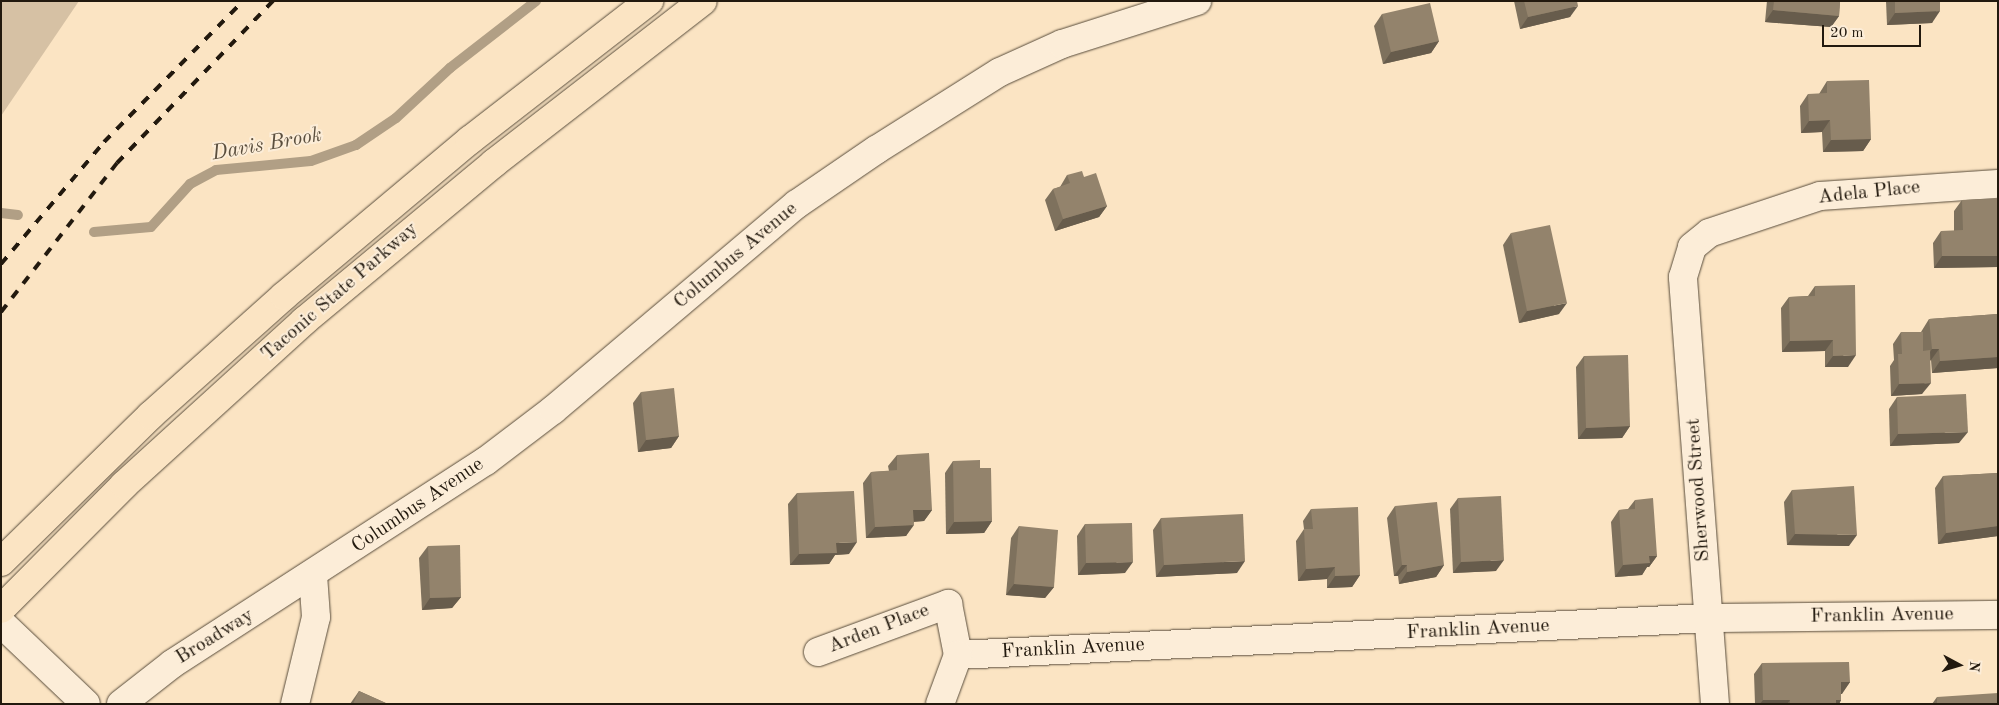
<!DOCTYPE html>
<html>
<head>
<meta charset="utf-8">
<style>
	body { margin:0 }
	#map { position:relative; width:1999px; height:705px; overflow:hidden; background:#fbe4c3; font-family:"Old Standard TT",serif }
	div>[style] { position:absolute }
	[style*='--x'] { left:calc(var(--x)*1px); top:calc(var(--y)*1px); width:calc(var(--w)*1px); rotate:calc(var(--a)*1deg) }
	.green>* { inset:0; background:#d6c1a4 }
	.stream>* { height:10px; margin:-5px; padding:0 5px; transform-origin:5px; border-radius:5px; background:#b19f85 }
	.roads { filter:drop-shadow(0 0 1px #584c3b) drop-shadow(0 0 1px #584c3b) }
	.minor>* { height:28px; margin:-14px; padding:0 14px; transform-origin:14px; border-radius:14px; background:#fcedd8 }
	.highway>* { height:28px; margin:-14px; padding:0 14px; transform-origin:14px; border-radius:14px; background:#fbe4c3 }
	.rail>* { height:4px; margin-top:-2px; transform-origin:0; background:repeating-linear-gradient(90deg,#22190e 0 9px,transparent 0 18px) }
	.wall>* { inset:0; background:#7e715d }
	.shaded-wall>* { inset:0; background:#675c4c }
	.building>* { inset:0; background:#93836c }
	span { translate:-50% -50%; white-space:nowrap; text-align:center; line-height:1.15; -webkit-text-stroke:4px #fcedd8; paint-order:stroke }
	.street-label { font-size:20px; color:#22190e }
	.water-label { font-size:21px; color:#5b4f3e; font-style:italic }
	.frame { position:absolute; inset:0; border:2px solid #22190e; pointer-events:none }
	.north { position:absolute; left:1934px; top:640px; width:50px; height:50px; -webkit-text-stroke:4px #fcedd8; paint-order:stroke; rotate:96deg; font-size:14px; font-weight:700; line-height:20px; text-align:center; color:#22190e }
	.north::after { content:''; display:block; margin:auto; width:18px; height:22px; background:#22190e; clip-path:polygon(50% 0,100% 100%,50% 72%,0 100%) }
	.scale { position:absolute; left:1822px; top:25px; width:99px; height:22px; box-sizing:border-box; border:2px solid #22190e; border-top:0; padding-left:6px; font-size:15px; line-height:18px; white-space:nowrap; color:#22190e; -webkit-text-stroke:4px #fcedd8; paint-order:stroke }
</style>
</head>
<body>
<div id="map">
	<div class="green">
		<div style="clip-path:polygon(1px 1px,79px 1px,1px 116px)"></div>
	</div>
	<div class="stream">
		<div style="--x:1;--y:213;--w:17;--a:7"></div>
		<div style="--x:94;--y:232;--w:57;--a:-5"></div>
		<div style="--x:151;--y:227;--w:58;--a:-47.8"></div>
		<div style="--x:190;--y:184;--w:30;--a:-28"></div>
		<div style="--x:216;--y:170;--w:95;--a:-5.4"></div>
		<div style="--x:311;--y:161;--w:48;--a:-19.6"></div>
		<div style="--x:356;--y:145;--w:48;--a:-34"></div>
		<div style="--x:396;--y:118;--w:74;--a:-42.8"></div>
		<div style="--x:450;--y:68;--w:109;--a:-37.9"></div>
	</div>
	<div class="roads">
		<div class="minor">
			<div style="--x:1;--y:623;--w:117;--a:43.6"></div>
			<div style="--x:818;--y:652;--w:139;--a:-20.3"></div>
			<div style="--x:948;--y:604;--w:52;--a:78.9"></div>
			<div style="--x:958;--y:655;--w:752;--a:-2.82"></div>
			<div style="--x:1709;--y:618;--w:289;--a:-0.6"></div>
			<div style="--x:121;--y:704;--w:65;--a:-38.1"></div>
			<div style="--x:172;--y:664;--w:374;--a:-32.9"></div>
			<div style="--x:486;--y:461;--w:84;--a:-37.3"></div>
			<div style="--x:553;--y:410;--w:319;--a:-40.2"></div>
			<div style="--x:797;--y:204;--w:96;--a:-34.4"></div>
			<div style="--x:876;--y:150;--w:146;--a:-32.2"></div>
			<div style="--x:1000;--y:72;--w:68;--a:-24.3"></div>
			<div style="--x:1062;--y:44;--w:142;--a:-17.7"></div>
			<div style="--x:295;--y:704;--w:89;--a:-76.4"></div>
			<div style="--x:316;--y:617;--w:42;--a:-94.1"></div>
			<div style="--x:940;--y:704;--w:52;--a:-69.8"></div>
			<div style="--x:1715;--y:704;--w:428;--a:-94.3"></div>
			<div style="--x:1683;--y:277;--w:31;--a:-73"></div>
			<div style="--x:1692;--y:247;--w:22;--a:-39"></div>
			<div style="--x:1709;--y:233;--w:117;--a:-18.4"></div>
			<div style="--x:1820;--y:196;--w:178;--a:-3.9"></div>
		</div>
		<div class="highway">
			<div style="--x:1;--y:562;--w:210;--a:-44.4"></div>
			<div style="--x:151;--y:415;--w:178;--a:-41.8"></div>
			<div style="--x:284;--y:296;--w:243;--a:-40"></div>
			<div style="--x:470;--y:140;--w:227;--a:-37.8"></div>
			<div style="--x:1;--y:609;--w:175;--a:-45.2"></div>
			<div style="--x:124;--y:485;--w:244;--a:-42.3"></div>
			<div style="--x:304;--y:321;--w:247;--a:-39.7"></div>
			<div style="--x:494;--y:163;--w:264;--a:-37.8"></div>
		</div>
	</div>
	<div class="rail">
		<div style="--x:1;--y:264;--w:160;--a:-49.8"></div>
		<div style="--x:104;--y:142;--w:198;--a:-45.4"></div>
		<div style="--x:1;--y:312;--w:189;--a:-52.1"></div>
		<div style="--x:117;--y:163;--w:225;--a:-46.1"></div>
	</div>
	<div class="wall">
		<div style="clip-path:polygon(1514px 1px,1577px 1px,1570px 17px,1520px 29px)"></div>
		<div style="clip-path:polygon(1767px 1px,1840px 1px,1839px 16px,1831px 27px,1765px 22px)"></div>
		<div style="clip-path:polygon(1886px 1px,1940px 1px,1932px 23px,1887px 25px)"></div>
		<div style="clip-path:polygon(1382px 14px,1439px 41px,1431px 53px,1383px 64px,1374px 26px)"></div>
		<div style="clip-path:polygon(1827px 81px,1871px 139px,1863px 151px,1823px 152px,1822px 132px,1801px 133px,1800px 106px,1808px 94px,1819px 94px)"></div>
		<div style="clip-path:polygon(1067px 175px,1084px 177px,1107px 206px,1099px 217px,1055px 231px,1045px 200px,1053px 189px,1060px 187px)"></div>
		<div style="clip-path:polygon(1998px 199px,1998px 267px,1934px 268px,1933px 243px,1941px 231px,1954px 231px,1954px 211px,1962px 200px)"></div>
		<div style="clip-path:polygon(1511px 233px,1559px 314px,1519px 323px,1503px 245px)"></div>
		<div style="clip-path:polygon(1815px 286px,1848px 367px,1825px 367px,1825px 351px,1782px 352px,1781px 308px,1789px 297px,1808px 296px)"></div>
		<div style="clip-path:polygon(1998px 314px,1998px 368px,1932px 373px,1931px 360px,1930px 361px,1922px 394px,1891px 396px,1890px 366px,1894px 360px,1893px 344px,1901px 332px,1921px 332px,1929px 319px)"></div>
		<div style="clip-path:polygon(1584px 356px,1630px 426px,1622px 438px,1578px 439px,1576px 367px)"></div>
		<div style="clip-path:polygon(641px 392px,679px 436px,671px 448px,638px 452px,633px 403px)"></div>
		<div style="clip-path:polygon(1897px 397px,1959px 443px,1890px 446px,1889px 409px)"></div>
		<div style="clip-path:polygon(897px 455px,932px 510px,924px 521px,914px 522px,906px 536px,866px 538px,863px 483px,871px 472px,889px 471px,888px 466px)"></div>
		<div style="clip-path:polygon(953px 461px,980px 468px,992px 521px,984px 533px,946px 534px,945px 473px)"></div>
		<div style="clip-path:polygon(1998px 473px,1998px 536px,1938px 544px,1935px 488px,1943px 476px)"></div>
		<div style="clip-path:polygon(1792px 490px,1849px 546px,1787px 545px,1784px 502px)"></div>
		<div style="clip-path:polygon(797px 493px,849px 554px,835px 555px,829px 564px,790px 565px,788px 504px)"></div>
		<div style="clip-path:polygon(1458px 498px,1496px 571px,1453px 573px,1450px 509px)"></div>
		<div style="clip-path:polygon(1635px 500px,1657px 556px,1649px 567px,1647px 567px,1642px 575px,1615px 577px,1611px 522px,1619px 510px,1628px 509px)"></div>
		<div style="clip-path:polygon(1395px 506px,1444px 565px,1436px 577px,1399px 584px,1398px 576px,1394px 576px,1387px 518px)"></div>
		<div style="clip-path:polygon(1311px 509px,1360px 575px,1352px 587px,1327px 588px,1327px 579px,1298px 581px,1296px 541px,1304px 529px,1303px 521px)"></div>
		<div style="clip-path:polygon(1161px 518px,1237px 573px,1156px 577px,1153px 530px)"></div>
		<div style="clip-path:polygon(1085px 524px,1125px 573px,1078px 575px,1077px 536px)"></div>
		<div style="clip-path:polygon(1019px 526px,1054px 587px,1045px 598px,1006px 595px,1011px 538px)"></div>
		<div style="clip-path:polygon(428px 546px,461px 597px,452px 608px,422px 610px,419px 558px)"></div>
		<div style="clip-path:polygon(1762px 663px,1850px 682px,1841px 694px,1841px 700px,1839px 704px,1755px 704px,1754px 674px)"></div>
		<div style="clip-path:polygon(359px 691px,388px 704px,350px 704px)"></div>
		<div style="clip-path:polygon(1937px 697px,1998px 704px,1932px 704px)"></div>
	</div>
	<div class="shaded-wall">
		<div style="clip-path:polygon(1578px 6px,1570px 17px,1520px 29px,1528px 17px)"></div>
		<div style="clip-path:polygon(1773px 10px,1839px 16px,1831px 27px,1765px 22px)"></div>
		<div style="clip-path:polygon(1940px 11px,1932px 23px,1887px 25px,1895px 13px)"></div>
		<div style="clip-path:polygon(1439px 41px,1431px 53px,1383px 64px,1391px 52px)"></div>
		<div style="clip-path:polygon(1830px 120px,1822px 132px,1801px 133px,1809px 121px)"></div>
		<div style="clip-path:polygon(1871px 139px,1863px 151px,1823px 152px,1831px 140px)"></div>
		<div style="clip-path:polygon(1107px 206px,1099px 217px,1055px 231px,1063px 219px)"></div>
		<div style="clip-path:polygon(1942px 256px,1998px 256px,1998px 267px,1934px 268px)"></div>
		<div style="clip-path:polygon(1567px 303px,1559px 314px,1519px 323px,1527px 311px)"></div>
		<div style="clip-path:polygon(1833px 340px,1825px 351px,1782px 352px,1790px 341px)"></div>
		<div style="clip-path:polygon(1932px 349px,1939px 349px,1931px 360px,1924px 361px)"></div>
		<div style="clip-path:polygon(1856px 355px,1848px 367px,1825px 367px,1833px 356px)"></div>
		<div style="clip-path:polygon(1998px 357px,1998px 368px,1932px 373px,1940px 361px)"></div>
		<div style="clip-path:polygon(1931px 383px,1922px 394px,1891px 396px,1899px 384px)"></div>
		<div style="clip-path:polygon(1630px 426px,1622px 438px,1578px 439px,1586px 428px)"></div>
		<div style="clip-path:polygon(1968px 432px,1959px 443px,1890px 446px,1898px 434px)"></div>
		<div style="clip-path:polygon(679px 436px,671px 448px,638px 452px,646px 440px)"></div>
		<div style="clip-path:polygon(913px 510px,932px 510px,924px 521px,905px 522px)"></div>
		<div style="clip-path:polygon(992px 521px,984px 533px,946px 534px,954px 522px)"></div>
		<div style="clip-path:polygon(914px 525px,906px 536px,866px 538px,875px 527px)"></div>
		<div style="clip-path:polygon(1998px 526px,1998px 536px,1938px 544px,1946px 533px)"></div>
		<div style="clip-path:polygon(1795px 534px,1857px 535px,1849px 546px,1787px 545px)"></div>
		<div style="clip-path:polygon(857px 542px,849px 554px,835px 555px,829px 564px,790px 565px,799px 554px,836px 543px)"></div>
		<div style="clip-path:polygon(1649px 556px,1657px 556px,1649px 567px,1647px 567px,1642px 575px,1615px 577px,1623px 565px)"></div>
		<div style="clip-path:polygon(1504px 560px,1496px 571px,1453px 573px,1461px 562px)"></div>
		<div style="clip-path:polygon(1245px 561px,1237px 573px,1156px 577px,1164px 565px)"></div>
		<div style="clip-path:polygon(1133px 562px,1125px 573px,1078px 575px,1086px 563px)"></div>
		<div style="clip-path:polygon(1402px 565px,1407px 565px,1398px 576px,1394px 576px)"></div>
		<div style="clip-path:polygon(1444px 565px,1436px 577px,1399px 584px,1407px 572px)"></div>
		<div style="clip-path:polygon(1335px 567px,1327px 579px,1298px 581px,1306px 569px)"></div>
		<div style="clip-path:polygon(1360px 575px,1352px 587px,1327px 588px,1335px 576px)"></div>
		<div style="clip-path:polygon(1014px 584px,1054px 587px,1045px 598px,1006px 595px)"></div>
		<div style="clip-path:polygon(461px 597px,452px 608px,422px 610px,430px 598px)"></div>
		<div style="clip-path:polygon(1841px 682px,1850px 682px,1842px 694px,1833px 694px)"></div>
		<div style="clip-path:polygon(1763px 700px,1790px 700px,1787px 704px,1760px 704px)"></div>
		<div style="clip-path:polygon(1836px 700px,1841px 700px,1839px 704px,1833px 704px)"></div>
	</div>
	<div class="building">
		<div style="clip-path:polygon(1524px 1px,1577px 1px,1578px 6px,1528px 17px)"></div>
		<div style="clip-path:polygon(1774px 1px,1840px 1px,1839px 16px,1773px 10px)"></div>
		<div style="clip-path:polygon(1895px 1px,1940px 1px,1940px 11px,1895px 13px)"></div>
		<div style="clip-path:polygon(1430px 3px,1439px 41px,1391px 52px,1382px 14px)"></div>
		<div style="clip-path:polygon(1869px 80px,1871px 139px,1831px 140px,1830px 120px,1809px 121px,1808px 94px,1827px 93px,1827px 81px)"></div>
		<div style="clip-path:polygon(1082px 171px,1084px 177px,1096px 173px,1107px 206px,1063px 219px,1053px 189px,1070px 183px,1067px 175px)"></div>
		<div style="clip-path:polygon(1998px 199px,1998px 256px,1942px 256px,1941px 231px,1963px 230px,1962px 200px)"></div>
		<div style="clip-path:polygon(1550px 225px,1567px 303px,1527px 311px,1511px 233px)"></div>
		<div style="clip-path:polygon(1855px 285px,1856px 355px,1833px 356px,1833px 340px,1790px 341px,1789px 297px,1815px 296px,1815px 286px)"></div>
		<div style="clip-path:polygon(1998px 314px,1998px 357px,1940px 361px,1939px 349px,1932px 349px,1929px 319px)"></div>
		<div style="clip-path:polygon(1901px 332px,1923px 332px,1923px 351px,1930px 350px,1931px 383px,1899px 384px,1898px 354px,1902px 354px)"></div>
		<div style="clip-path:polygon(1628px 355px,1630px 426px,1586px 428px,1584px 356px)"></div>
		<div style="clip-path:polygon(674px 388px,679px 436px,646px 440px,641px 392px)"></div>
		<div style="clip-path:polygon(1966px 394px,1968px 432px,1898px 434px,1897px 397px)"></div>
		<div style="clip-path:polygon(929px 453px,932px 510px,913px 510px,914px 525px,875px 527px,871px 472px,897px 470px,897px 455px)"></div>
		<div style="clip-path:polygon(980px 460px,980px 468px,991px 468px,992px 521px,954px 522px,953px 461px)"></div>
		<div style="clip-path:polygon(1998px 473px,1998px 526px,1946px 533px,1943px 476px)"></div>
		<div style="clip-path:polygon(1854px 486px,1857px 535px,1795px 534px,1792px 490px)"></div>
		<div style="clip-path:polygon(854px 491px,857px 542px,836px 543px,837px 553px,799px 554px,797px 493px)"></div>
		<div style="clip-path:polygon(1501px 496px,1504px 560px,1461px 562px,1458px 498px)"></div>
		<div style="clip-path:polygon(1653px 498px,1657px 556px,1649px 556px,1650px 563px,1623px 565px,1619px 510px,1635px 509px,1635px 500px)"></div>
		<div style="clip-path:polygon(1437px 502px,1444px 565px,1407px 572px,1407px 565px,1402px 565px,1395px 506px)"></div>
		<div style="clip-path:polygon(1358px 507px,1360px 575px,1335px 576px,1335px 567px,1306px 569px,1304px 529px,1313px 529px,1311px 509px)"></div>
		<div style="clip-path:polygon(1243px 514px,1245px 561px,1164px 565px,1161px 518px)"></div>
		<div style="clip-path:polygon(1132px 523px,1133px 562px,1086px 563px,1085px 524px)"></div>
		<div style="clip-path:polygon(1019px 526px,1058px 530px,1054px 587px,1014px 584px)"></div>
		<div style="clip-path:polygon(460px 545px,461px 597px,430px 598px,428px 546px)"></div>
		<div style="clip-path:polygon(1849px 662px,1850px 682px,1841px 682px,1841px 700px,1836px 700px,1836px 704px,1790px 704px,1790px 700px,1763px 700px,1762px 663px)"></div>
		<div style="clip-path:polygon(359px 691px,388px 704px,353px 704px)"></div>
		<div style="clip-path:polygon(1998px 693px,1998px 704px,1937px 704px,1937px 697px)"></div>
	</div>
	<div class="street-label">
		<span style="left:1869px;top:193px;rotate:-6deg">Adela Place</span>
		<span style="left:736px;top:256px;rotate:-40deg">Columbus Avenue</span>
		<span style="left:340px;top:292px;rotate:-41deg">Taconic State Parkway</span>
		<span style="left:1699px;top:490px;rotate:-94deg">Sherwood Street</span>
		<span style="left:418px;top:506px;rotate:-34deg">Columbus Avenue</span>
		<span style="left:1882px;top:616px;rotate:-1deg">Franklin Avenue</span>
		<span style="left:879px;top:629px;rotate:-21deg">Arden Place</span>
		<span style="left:1478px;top:630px;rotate:-3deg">Franklin Avenue</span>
		<span style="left:215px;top:637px;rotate:-32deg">Broadway</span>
		<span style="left:1073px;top:649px;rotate:-3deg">Franklin Avenue</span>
	</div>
	<div class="water-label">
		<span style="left:267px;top:145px;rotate:-10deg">Davis Brook</span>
	</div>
	<div class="frame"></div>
	<div class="north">N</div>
	<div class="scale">20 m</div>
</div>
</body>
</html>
